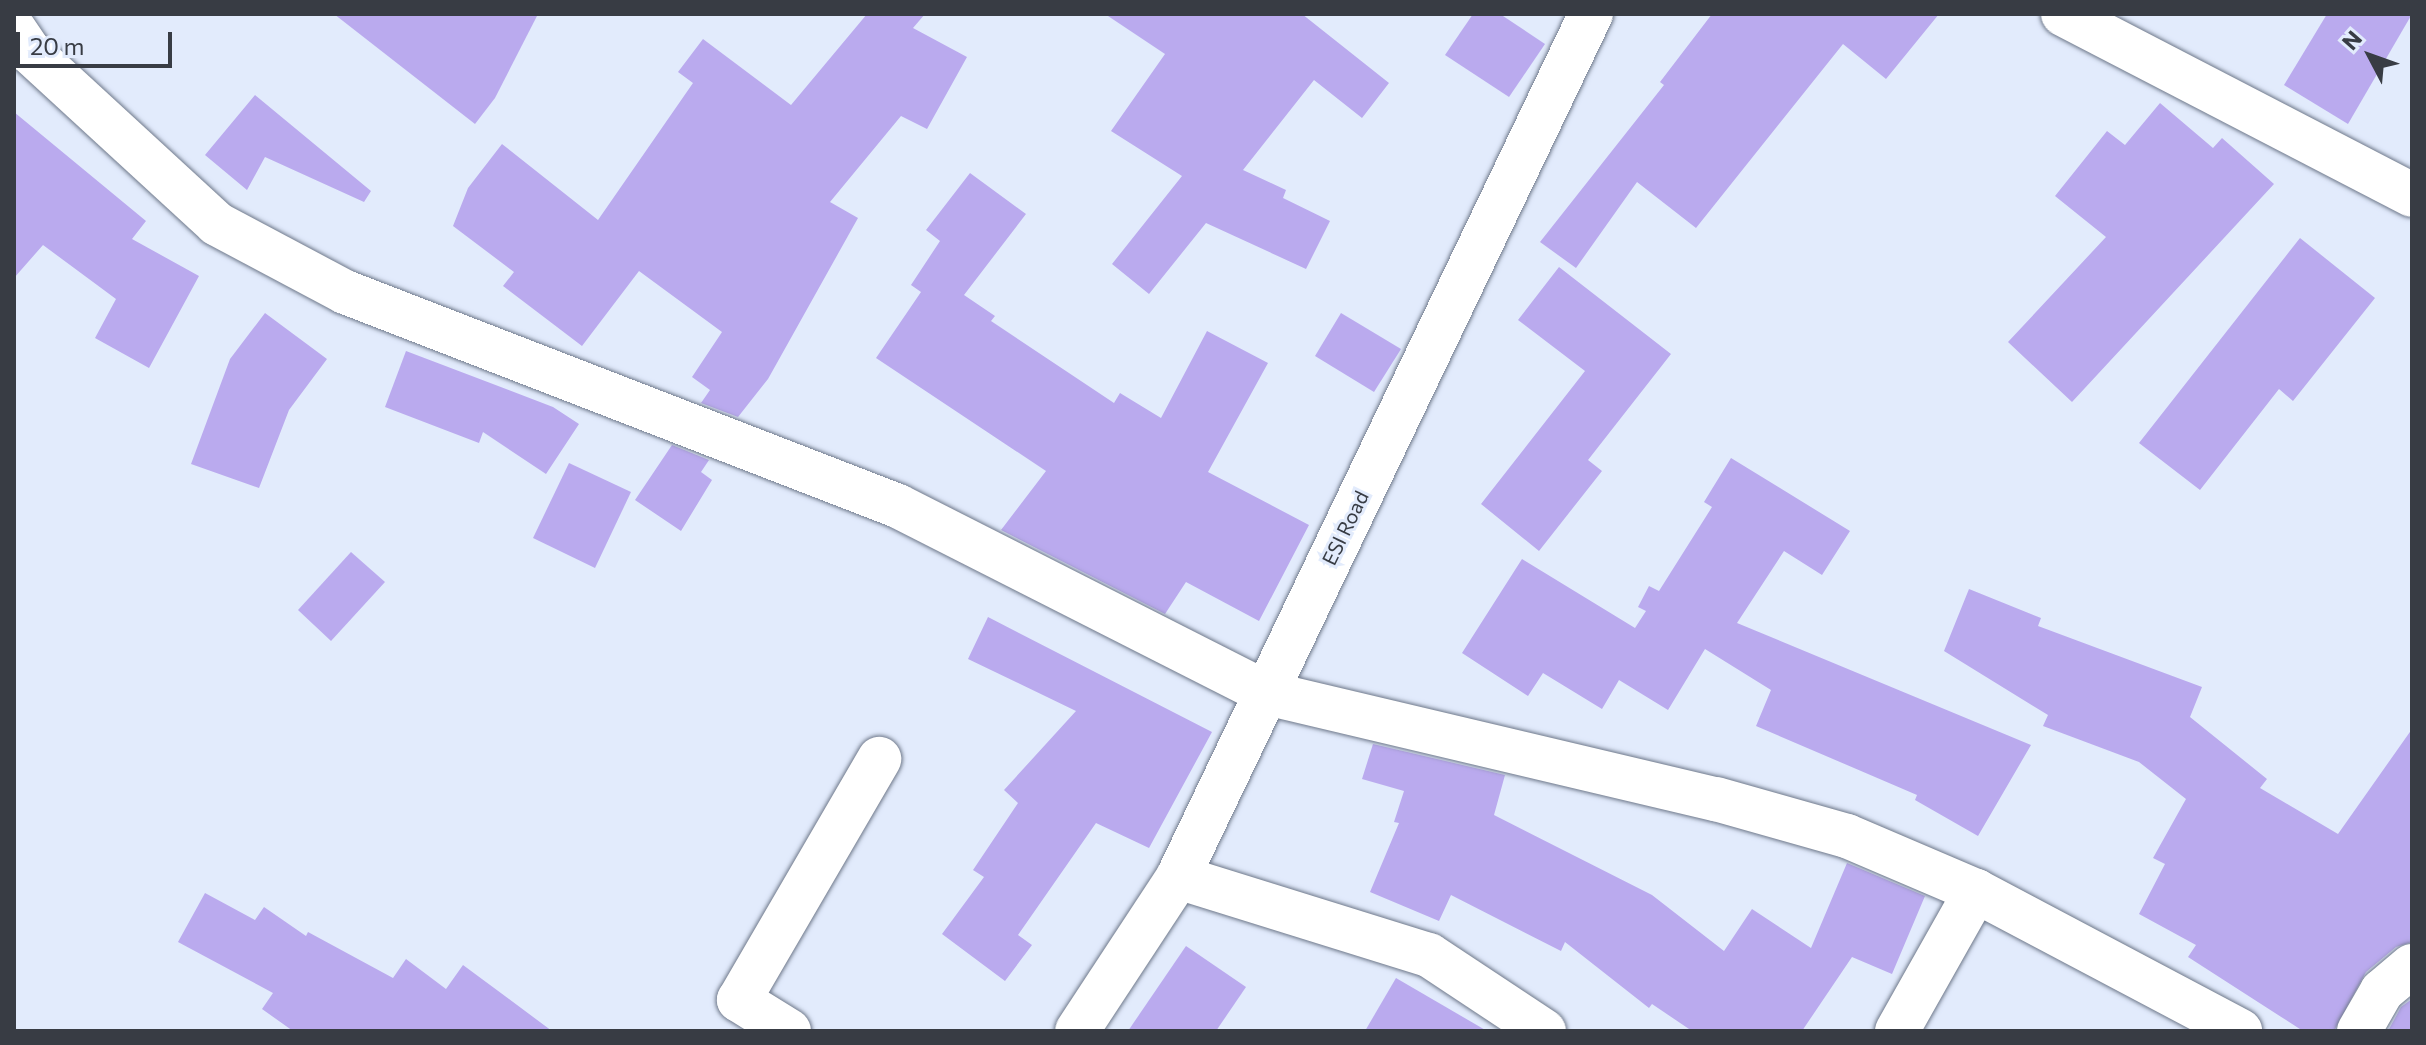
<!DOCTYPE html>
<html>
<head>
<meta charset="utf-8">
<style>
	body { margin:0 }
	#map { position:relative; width:2426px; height:1045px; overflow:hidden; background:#e2ebfc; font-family:Commissioner,sans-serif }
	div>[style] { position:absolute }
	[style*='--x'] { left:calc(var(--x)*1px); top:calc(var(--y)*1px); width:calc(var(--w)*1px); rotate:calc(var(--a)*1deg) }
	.building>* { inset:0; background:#baaaee }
	.roads { filter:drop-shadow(0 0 2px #6e788a) drop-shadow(0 0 2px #6e788a) }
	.street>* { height:44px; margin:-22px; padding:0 22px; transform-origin:22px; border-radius:22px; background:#fff }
	.secondary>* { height:44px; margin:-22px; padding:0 22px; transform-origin:22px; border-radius:22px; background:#fff }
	span { translate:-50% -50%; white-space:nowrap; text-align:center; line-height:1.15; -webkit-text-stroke:6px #e2ebfc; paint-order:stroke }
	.street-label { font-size:20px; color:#383c44 }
	.frame { position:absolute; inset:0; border:16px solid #383c44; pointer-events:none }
	.north { position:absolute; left:2330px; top:16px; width:80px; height:80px; -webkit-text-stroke:6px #e2ebfc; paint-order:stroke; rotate:311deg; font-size:22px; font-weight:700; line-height:32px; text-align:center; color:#383c44 }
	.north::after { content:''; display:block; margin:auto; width:28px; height:36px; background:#383c44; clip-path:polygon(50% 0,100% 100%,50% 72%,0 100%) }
	.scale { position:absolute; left:16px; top:32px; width:156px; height:36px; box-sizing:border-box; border:4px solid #383c44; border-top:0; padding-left:10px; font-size:24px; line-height:28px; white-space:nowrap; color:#383c44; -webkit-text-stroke:6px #e2ebfc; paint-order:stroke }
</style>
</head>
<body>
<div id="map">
	<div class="building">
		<div style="clip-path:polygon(334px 14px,538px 14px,495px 98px,475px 124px)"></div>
		<div style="clip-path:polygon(867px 14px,925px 14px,913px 28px,967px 57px,927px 129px,901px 116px,830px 202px,858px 218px,768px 379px,738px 417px,701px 403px,710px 390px,692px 377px,722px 332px,639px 271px,582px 346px,503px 286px,514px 272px,453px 226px,468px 188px,502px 144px,598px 220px,693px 83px,678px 72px,703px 39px,791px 105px)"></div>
		<div style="clip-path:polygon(1105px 14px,1302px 14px,1389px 83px,1362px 118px,1314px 80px,1243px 170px,1286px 190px,1283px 198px,1330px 221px,1306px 269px,1206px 223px,1149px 294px,1112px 264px,1182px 176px,1111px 131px,1165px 54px)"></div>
		<div style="clip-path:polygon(1473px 14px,1500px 14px,1545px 44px,1509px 97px,1445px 55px)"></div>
		<div style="clip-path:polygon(1712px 14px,1939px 14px,1886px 79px,1843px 44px,1696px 228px,1637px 182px,1576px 268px,1540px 242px,1664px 85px,1660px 82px)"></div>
		<div style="clip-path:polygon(2327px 14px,2412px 14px,2348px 124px,2284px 85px)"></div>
		<div style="clip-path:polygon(255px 95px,371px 191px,364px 202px,265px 157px,247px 190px,205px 155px)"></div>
		<div style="clip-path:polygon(2160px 103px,2213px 148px,2222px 138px,2274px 184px,2072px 402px,2008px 342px,2106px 237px,2055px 196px,2107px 131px,2125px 145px)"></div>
		<div style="clip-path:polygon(14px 112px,146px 221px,132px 239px,199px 276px,149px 368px,95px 338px,116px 299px,43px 245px,14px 278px)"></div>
		<div style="clip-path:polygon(970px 173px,1026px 214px,964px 295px,995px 316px,991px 321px,1114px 403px,1120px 393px,1161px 418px,1207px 331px,1268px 363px,1208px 472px,1309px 525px,1259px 621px,1186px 582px,1165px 614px,1001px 530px,1046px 471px,876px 358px,921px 292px,911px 285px,940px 241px,926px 230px)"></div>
		<div style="clip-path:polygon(2300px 238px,2375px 298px,2293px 401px,2279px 389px,2200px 490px,2139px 443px)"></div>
		<div style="clip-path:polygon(1559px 267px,1671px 354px,1588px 460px,1602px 471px,1539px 551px,1481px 504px,1585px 371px,1518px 320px)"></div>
		<div style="clip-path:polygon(265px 313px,327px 359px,289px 410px,259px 488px,191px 464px,230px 359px)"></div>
		<div style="clip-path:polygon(1341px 313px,1401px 349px,1374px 392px,1315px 356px)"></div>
		<div style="clip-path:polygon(406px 351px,553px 407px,579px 424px,546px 474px,483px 432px,479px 443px,385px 407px)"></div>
		<div style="clip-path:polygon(672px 445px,709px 460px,701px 472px,712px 480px,681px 531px,635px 500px)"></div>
		<div style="clip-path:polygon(1731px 458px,1850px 531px,1822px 575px,1784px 551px,1737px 623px,2031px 745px,1978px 836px,1915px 800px,1917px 795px,1756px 726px,1771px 690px,1705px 649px,1668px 710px,1619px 680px,1602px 709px,1543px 673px,1528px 696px,1462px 653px,1522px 559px,1635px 628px,1646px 611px,1638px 607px,1649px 586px,1659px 591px,1712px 507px,1704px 502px)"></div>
		<div style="clip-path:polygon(569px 463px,631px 492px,595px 568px,533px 538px)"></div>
		<div style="clip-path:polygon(351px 552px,385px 582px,331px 641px,298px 610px)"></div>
		<div style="clip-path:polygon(1969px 589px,2041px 618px,2038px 626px,2202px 687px,2190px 717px,2267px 779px,2260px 788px,2338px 834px,2412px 729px,2412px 942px,2396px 947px,2366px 972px,2334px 1031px,2303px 1031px,2188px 957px,2196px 945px,2139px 914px,2165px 864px,2153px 858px,2186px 799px,2139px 762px,2043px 726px,2048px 715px,1944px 651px)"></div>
		<div style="clip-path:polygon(988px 617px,1212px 732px,1149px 848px,1096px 823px,1018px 935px,1032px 945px,1005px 981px,942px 934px,984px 877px,973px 870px,1018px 803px,1004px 790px,1076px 711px,968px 659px)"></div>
		<div style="clip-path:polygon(1373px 744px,1505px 775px,1494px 815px,1652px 895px,1724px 951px,1752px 909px,1811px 948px,1847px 863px,1925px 896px,1892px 974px,1852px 957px,1802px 1031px,1692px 1031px,1652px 1004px,1649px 1008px,1565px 942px,1561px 951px,1451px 895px,1439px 921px,1370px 892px,1399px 823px,1394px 822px,1404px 791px,1362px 779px)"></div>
		<div style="clip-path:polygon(205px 893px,255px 920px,264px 907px,306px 936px,308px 932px,393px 978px,406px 959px,446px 989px,463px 965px,552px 1031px,293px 1031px,262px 1009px,273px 993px,178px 942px)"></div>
		<div style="clip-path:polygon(1186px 946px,1246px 987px,1216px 1031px,1128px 1031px)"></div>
		<div style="clip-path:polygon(1396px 978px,1487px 1031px,1365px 1031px)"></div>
		<div style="clip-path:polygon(2412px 999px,2412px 1031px,2388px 1031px,2401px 1007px)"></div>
	</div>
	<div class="roads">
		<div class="street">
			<div style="--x:2063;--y:14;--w:393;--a:27.4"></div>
			<div style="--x:14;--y:29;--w:27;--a:56"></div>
			<div style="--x:29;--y:51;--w:255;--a:42.6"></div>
			<div style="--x:217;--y:224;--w:145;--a:28"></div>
			<div style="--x:345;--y:292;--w:593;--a:21.16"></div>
			<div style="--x:898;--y:506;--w:413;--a:26.9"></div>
			<div style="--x:1266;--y:693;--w:462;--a:13.3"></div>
			<div style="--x:1716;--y:799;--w:136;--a:15.8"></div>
			<div style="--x:1847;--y:836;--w:140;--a:23.1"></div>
			<div style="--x:1976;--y:891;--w:299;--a:27.9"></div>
			<div style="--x:1178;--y:877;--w:263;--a:17.3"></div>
			<div style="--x:1429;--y:955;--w:138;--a:33.5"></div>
			<div style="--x:789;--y:1031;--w:59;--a:-148.2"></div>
			<div style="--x:739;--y:1000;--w:279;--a:-59.8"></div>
			<div style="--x:1897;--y:1031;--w:161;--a:-60.6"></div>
			<div style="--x:2359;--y:1031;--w:46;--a:-60.1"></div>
			<div style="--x:2382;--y:991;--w:39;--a:-40"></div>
		</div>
		<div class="secondary">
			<div style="--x:1077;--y:1031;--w:184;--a:-56.7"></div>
			<div style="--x:1178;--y:877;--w:957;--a:-64.43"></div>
		</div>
	</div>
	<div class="street-label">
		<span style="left:1345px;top:528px;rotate:-64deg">ESI Road</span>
	</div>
	<div class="frame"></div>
	<div class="north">N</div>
	<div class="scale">20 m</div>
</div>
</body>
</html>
